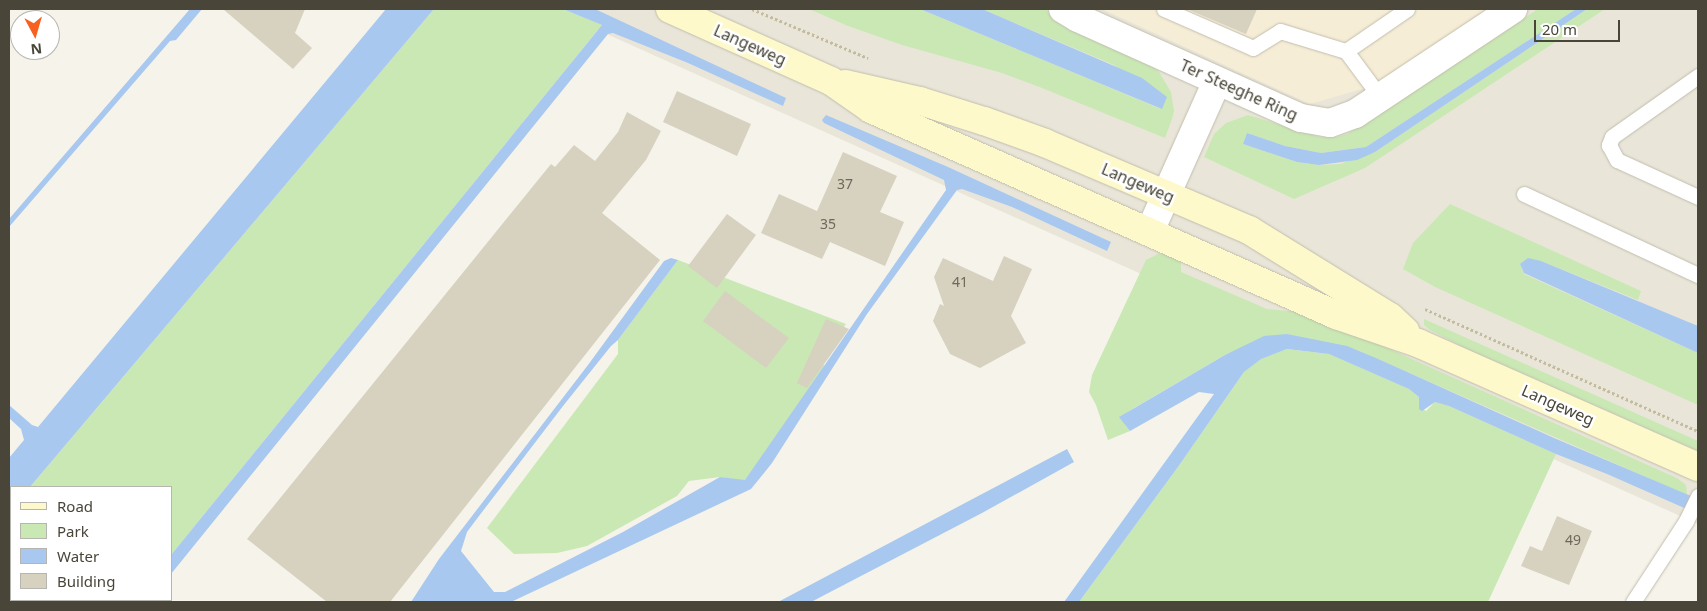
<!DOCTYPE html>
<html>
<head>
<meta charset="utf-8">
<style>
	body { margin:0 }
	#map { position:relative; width:1707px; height:611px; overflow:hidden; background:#f5f3ea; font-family:"Noto Sans",sans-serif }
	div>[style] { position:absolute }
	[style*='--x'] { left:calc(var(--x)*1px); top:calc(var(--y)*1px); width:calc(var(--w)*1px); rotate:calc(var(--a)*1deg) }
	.residential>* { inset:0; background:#e9e6d9 }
	.commercial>* { inset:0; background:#f6edd6 }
	.green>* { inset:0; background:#c9e8b4 }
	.water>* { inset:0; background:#a8c8f0 }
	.building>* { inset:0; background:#d7d1c0 }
	.path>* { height:3px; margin-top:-1.5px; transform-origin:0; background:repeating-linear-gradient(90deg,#c2bb9e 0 2.5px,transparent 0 5px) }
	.roads { filter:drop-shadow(0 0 1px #c1bdad) drop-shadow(0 0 1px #c1bdad) }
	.lane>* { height:15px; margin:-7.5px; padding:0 7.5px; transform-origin:7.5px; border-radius:7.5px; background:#fff }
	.street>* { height:28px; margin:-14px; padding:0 14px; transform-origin:14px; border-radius:14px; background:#fff }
	.secondary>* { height:28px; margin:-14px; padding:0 14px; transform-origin:14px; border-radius:14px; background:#fef9cb }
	span { translate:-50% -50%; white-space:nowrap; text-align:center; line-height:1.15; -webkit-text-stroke:5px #fff; paint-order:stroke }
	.number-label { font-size:14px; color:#6c685a }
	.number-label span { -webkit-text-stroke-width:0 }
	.street-label { font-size:16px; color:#494538 }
	.frame { position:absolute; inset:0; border:10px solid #494538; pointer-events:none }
	.legend { position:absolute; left:10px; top:486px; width:162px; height:115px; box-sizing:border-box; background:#fff; border:1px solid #b6b5af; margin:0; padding:6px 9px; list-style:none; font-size:15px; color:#494538 }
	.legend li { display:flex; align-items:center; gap:10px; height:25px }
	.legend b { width:25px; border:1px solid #b6b5af }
	.north { position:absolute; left:10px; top:10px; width:50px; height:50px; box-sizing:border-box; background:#fff; border:1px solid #b6b5af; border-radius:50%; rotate:174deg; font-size:14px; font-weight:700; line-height:20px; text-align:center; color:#494538 }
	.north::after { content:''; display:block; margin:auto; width:18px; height:22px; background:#f8601f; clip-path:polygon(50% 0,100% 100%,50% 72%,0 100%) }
	.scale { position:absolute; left:1534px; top:20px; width:86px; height:22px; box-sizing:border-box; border:2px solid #494538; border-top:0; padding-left:6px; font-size:15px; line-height:18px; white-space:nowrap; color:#494538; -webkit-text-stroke:4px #fff; paint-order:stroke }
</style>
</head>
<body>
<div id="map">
	<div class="residential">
		<div style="clip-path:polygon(551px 9px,1698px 9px,1698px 524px)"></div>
	</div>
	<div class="commercial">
		<div style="clip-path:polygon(1102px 9px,1487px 9px,1372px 86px,1310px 104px)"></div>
	</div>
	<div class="green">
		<div style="clip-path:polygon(434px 9px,563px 9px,602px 25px,171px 555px,171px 487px,30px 487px)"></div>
		<div style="clip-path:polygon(809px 9px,920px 9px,1161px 109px,1114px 65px,982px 9px,1046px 9px,1053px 18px,1068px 29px,1150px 65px,1159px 72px,1171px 92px,1174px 111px,1172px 119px,1165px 138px,1042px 88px,1002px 73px,902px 45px,848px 26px)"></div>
		<div style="clip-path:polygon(1538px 9px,1576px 9px,1366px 147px,1321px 153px,1285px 146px,1247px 133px,1243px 144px,1297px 162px,1319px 165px,1340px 164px,1375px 152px,1587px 9px,1605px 9px,1365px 168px,1294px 199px,1204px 157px,1214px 134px,1226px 123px,1248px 115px,1320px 137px,1336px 137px,1347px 134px)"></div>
		<div style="clip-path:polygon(1450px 204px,1641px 291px,1638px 300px,1541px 261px,1520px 264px,1524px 274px,1698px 353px,1698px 405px,1435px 287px,1403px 269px,1413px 243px)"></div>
		<div style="clip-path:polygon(1174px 253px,1181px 256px,1181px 272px,1267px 309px,1309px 313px,1677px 478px,1686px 485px,1687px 495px,1357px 350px,1287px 334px,1225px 355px,1134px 408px,1120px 417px,1130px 431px,1108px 440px,1096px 405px,1089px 392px,1092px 375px,1146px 260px,1158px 254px)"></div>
		<div style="clip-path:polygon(678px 260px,846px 324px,819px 361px,826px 367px,745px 481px,720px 477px,689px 481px,677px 496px,587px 546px,557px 553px,514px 554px,487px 528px,618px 354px,618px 340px)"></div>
		<div style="clip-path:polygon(1424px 319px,1698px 441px,1698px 451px,1463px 347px,1430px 330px,1424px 325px)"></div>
		<div style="clip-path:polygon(1287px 349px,1329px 354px,1409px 389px,1419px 397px,1419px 406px,1426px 411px,1435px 402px,1449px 406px,1556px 454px,1488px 602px,1079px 602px,1178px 467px,1244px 372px,1260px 359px)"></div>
		<div style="clip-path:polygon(11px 510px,11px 600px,135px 600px,133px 602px,9px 602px,9px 513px)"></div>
	</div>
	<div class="water">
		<div style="clip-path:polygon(190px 9px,202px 9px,176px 40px,170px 41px,9px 227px,9px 219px)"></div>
		<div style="clip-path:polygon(386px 9px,434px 9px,30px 487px,11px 487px,11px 510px,9px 513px,9px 458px,24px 440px,21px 429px,9px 418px,9px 405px,32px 425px,38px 427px)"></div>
		<div style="clip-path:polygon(563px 9px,595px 9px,786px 98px,783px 106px,688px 63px,613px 33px,608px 34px,171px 574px,171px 555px,602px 25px)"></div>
		<div style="clip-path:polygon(920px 9px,982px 9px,1142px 78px,1167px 97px,1162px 109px)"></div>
		<div style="clip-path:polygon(1576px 9px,1587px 9px,1375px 152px,1357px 160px,1319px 165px,1297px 162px,1243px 144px,1247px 133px,1285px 146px,1321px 153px,1366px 147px)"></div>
		<div style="clip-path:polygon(826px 115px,948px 167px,1111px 242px,1107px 251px,1012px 207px,962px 189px,957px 190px,867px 314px,772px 463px,751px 489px,511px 602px,411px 602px,439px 559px,588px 365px,664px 261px,671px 258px,678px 260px,618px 340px,611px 346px,563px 406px,479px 516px,467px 532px,461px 551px,494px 592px,505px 592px,623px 532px,720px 477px,745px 480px,946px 190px,944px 180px,824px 123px,822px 120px)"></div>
		<div style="clip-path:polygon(1528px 258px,1541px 261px,1698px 326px,1698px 353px,1524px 273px,1520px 264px)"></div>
		<div style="clip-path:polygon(1287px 334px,1347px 346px,1376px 358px,1554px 438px,1698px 499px,1698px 514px,1607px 474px,1556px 454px,1449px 406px,1435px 402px,1422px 411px,1419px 409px,1419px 397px,1409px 389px,1329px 354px,1287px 349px,1261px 359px,1244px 372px,1178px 467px,1079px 602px,1064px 602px,1214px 394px,1199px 392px,1130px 431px,1119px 417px,1225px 355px,1264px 336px)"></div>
		<div style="clip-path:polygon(1067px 449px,1074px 462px,982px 513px,811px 602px,778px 602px)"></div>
	</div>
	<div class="building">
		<div style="clip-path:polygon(223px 9px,305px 9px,295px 33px,312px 48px,293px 69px)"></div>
		<div style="clip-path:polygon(1187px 9px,1257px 9px,1246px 34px)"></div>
		<div style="clip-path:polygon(677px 91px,751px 124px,737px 156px,663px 122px)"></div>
		<div style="clip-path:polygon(627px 112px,661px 131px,646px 160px,602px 213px,660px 260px,390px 602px,327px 602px,247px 539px,551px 164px,555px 167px,574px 145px,595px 161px,618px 132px)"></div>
		<div style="clip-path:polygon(843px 152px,897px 176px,880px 212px,904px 222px,885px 266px,830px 242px,822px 259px,761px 233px,779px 194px,817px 211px)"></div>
		<div style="clip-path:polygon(727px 214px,756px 235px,717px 288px,688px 266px)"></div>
		<div style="clip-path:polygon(1004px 256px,1032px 269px,1011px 316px,1026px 343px,980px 368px,950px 354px,933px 321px,940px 304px,944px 306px,934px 277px,943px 258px,993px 281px)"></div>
		<div style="clip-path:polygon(725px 291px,789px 338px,766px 368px,703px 321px)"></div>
		<div style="clip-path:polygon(826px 319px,849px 329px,807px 388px,797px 383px)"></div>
		<div style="clip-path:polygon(1557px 516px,1592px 531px,1569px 585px,1521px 566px,1530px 546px,1542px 551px)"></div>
	</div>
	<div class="path">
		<div style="--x:752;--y:9;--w:126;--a:22.9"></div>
		<div style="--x:1425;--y:309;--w:299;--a:24.1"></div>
	</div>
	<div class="roads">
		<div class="lane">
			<div style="--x:1164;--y:9;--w:97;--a:23.7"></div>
			<div style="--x:1253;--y:48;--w:32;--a:-32"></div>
			<div style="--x:1280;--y:31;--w:69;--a:16.9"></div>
			<div style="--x:1346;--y:51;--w:74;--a:-34.5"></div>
			<div style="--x:1346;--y:51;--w:57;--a:53.5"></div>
			<div style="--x:1698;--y:76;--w:105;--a:144.7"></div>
			<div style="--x:1612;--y:137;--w:9;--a:111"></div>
			<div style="--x:1609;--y:145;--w:17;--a:62"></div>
			<div style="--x:1617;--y:160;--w:89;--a:24.6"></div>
			<div style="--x:1524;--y:194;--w:192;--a:25"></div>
			<div style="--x:1633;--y:602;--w:97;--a:-56.8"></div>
			<div style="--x:1686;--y:521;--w:28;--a:-64"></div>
		</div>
		<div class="street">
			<div style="--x:1063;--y:9;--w:17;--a:31"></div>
			<div style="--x:1078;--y:18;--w:244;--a:24.2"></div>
			<div style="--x:1301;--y:118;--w:29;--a:10"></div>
			<div style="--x:1330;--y:123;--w:27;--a:-20"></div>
			<div style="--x:1355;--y:114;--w:190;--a:-33.6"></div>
			<div style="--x:1150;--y:231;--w:164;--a:-65.9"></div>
		</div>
		<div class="secondary">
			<div style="--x:670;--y:9;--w:176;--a:24.1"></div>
			<div style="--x:831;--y:81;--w:49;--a:35"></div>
			<div style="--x:871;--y:109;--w:509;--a:23.89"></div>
			<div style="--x:1336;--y:315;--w:87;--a:18.9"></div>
			<div style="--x:1418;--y:343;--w:306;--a:23.9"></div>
			<div style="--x:845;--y:84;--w:77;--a:12.8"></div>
			<div style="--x:920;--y:101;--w:67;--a:17.4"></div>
			<div style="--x:984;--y:121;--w:65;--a:19.8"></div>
			<div style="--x:1045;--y:143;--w:222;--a:23.1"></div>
			<div style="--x:1249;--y:230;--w:166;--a:31.7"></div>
			<div style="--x:1390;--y:317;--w:21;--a:43"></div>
		</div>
	</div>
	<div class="number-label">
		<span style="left:845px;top:184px">37</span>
		<span style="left:828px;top:224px">35</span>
		<span style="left:960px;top:282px">41</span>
		<span style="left:1573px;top:540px">49</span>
	</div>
	<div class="street-label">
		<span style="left:750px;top:45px;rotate:24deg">Langeweg</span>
		<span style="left:1239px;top:90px;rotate:24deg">Ter Steeghe Ring</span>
		<span style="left:1138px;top:183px;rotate:23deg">Langeweg</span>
		<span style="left:1558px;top:405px;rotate:24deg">Langeweg</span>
	</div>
	<div class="frame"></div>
	<ul class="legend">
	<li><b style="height:6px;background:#fef9cb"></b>Road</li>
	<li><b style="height:14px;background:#c9e8b4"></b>Park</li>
	<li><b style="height:14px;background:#a8c8f0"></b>Water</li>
	<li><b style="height:14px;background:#d7d1c0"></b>Building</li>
	</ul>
	<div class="north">N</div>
	<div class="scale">20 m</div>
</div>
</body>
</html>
